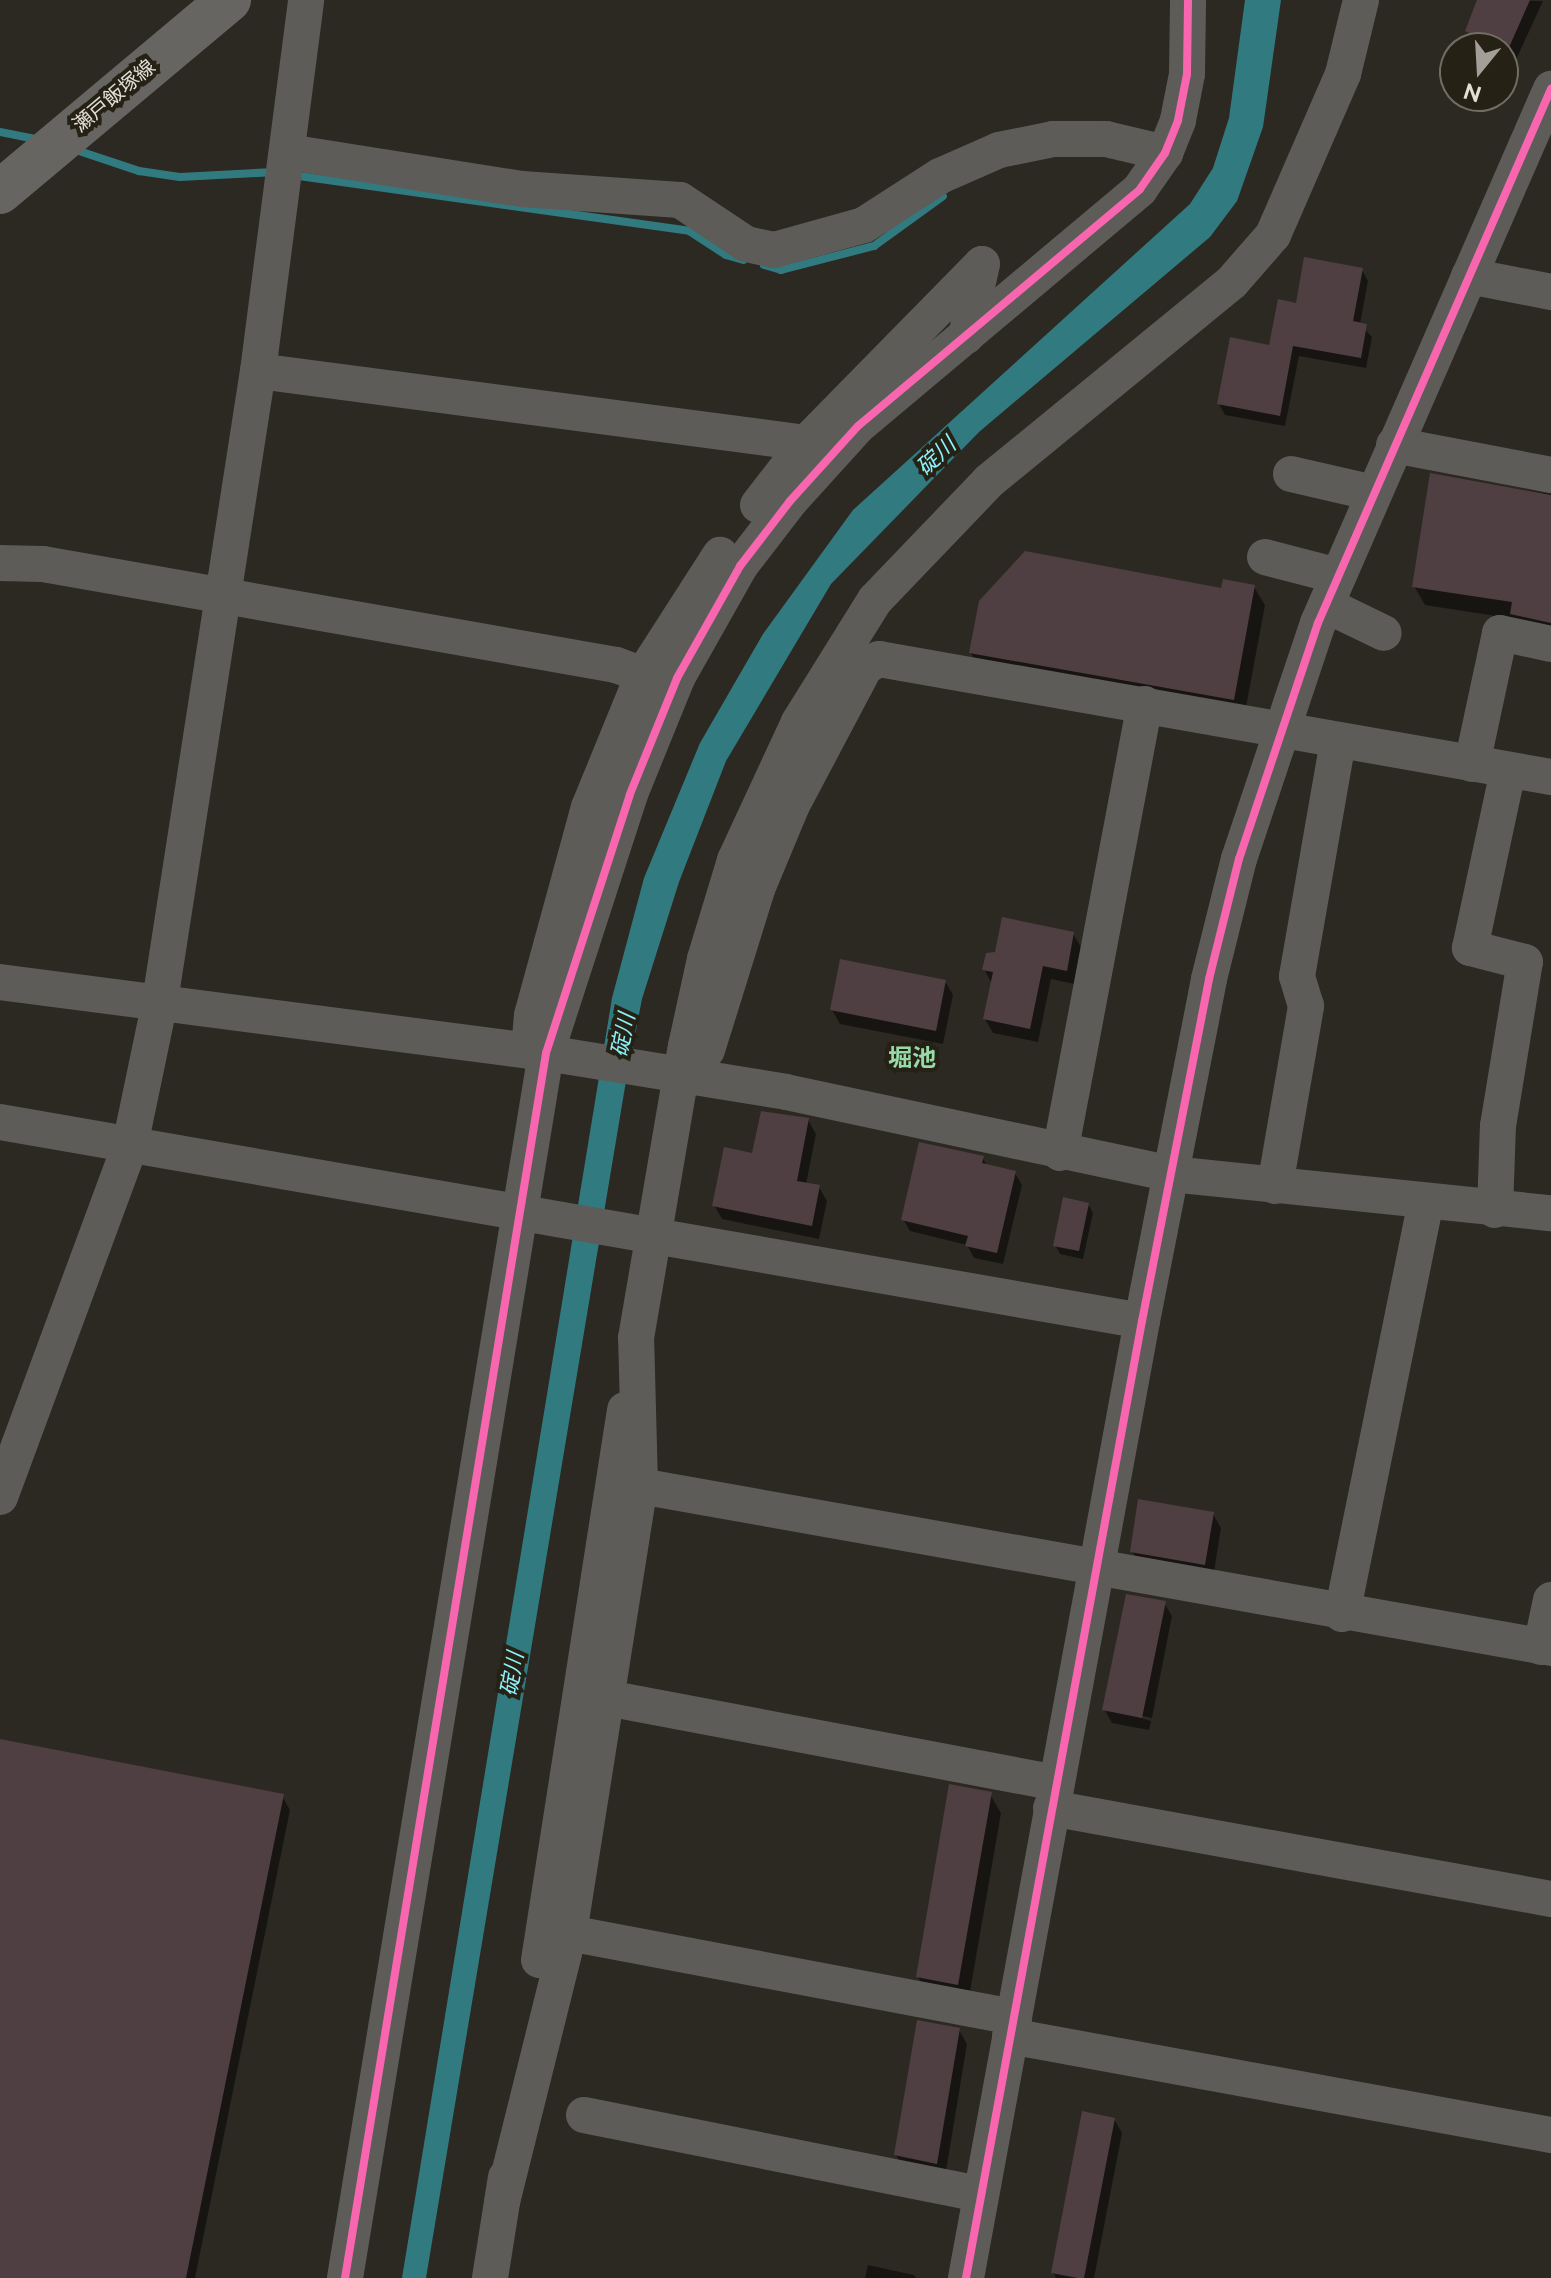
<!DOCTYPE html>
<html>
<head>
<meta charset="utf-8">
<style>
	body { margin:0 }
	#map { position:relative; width:1551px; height:2278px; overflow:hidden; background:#2c2922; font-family:Raleway,"Noto Sans JP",sans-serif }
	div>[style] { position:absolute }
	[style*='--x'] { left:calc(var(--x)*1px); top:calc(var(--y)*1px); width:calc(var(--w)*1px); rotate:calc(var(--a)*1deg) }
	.water>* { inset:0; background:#317a80 }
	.shadow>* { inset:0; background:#0007 }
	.stream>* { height:8px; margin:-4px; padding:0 4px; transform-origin:4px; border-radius:4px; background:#317a80 }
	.building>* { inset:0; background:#503f42 }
	.minor>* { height:36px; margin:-18px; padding:0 18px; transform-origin:18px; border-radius:18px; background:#5d5c59 }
	.major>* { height:44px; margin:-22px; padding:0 22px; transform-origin:22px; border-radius:22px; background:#676561 }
	.cycleway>* { height:8px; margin:-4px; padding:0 4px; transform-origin:4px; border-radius:4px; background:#f766af }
	span { translate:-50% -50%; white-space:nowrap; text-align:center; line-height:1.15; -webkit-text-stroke:8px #262115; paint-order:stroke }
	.street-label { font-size:20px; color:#e2dfd7 }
	.water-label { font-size:22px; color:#8df2fb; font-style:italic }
	.quarter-label { font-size:24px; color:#95daa7; font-weight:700 }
	.north { position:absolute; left:1439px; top:32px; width:80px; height:80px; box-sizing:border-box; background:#262115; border:2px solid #716d63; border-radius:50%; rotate:198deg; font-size:22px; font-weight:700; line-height:32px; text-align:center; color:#e2dfd7 }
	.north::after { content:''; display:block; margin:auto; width:28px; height:36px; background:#a29f98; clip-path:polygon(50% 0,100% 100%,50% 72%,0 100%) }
</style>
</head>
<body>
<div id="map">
	<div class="water">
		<div style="clip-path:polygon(1245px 0,1281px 0,1263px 127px,1237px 201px,1210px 237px,979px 432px,831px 584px,726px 761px,679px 882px,642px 999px,626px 1081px,426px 2278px,402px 2278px,612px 998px,644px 878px,700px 743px,763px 634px,853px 510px,1190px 204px,1213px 168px,1229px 118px)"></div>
	</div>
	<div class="shadow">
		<div style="clip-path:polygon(1480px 0,1543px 1px,1514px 64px,1503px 59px,1503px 48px,1475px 45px,1467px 31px)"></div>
		<div style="clip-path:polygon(1362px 270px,1368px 281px,1360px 324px,1372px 337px,1366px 368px,1299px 356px,1285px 426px,1225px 415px,1219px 404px,1270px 347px,1297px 305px)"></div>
		<div style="clip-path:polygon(1432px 476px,1551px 494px,1551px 638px,1515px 619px,1425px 605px,1414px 586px)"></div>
		<div style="clip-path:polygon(1254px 587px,1265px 605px,1244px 718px,982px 672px,971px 653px)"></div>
		<div style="clip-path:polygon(1073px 934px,1081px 947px,1074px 984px,1051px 979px,1038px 1042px,993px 1033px,985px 1019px,992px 984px,984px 969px,996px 954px)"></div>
		<div style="clip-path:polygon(945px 981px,953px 995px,943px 1044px,840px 1024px,832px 1010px)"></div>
		<div style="clip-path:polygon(808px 1120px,816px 1134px,806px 1184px,819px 1187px,827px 1201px,819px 1239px,722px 1219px,714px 1205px)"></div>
		<div style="clip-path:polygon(982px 1157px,988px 1167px,1015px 1173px,1022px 1185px,1003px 1264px,974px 1258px,967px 1245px,910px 1231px,903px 1219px)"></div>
		<div style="clip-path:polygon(1088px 1204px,1093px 1213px,1083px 1259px,1060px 1254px,1055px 1245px)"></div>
		<div style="clip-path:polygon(1213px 1514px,1221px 1528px,1213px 1578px,1140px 1565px,1132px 1551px)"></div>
		<div style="clip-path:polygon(1164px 1603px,1172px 1616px,1152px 1718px,1111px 1709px,1151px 1721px,1149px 1730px,1112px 1723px,1104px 1709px)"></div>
		<div style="clip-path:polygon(0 1742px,282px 1796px,290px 1810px,195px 2278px,0 2278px)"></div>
		<div style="clip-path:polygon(990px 1794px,1001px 1813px,968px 2003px,929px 1995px,918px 1977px)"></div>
		<div style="clip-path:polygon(959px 2030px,967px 2044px,945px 2177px,904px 2169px,896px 2155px)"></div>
		<div style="clip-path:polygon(1114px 2119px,1122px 2133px,1094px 2278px,1056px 2278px,1053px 2272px)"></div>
		<div style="clip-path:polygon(868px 2265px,914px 2275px,916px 2278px,865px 2278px)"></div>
	</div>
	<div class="stream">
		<div style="--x:0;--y:132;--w:41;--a:11.3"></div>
		<div style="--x:73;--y:149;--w:70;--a:18.4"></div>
		<div style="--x:139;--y:171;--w:41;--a:8.3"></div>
		<div style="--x:180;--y:177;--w:95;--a:-3"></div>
		<div style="--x:292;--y:175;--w:401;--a:8"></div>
		<div style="--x:689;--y:231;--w:44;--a:33"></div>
		<div style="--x:726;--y:255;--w:18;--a:16"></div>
		<div style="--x:764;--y:265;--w:18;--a:16"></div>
		<div style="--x:781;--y:270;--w:96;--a:-14.5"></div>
		<div style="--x:874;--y:246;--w:85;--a:-35.9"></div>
	</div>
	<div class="building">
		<div style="clip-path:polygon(1477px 0,1530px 0,1507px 52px,1465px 31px)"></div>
		<div style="clip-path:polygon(1304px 257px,1363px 268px,1353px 321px,1367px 324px,1361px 358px,1293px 346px,1280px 416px,1217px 404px,1230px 337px,1269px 345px,1278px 299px,1296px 303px)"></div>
		<div style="clip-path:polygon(1430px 473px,1551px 495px,1551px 623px,1510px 614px,1512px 602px,1412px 587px)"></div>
		<div style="clip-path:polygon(1025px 551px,1221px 588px,1223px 579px,1255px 585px,1234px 700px,969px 653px,979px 601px)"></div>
		<div style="clip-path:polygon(1002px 917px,1074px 932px,1067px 971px,1043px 966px,1030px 1029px,983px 1019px,993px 972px,982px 970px,986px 953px,995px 952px)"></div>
		<div style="clip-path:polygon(840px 959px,946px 980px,936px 1031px,830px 1010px)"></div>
		<div style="clip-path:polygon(761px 1111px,809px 1118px,797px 1181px,820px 1185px,812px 1226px,712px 1206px,724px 1147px,752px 1153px)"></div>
		<div style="clip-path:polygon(919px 1142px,984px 1156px,982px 1163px,1016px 1171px,997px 1253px,965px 1246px,968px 1236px,901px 1220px)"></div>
		<div style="clip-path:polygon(1063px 1197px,1089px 1203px,1079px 1251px,1053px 1246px)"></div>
		<div style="clip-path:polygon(1138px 1499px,1214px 1512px,1205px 1565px,1130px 1552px)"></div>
		<div style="clip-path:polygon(1126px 1594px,1166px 1601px,1142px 1718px,1102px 1710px)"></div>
		<div style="clip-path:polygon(0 1739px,284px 1794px,186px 2278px,0 2278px)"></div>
		<div style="clip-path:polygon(949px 1784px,992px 1792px,958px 1985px,916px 1977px)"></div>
		<div style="clip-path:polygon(917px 2020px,960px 2028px,937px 2164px,894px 2155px)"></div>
		<div style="clip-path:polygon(1082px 2111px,1115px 2118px,1084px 2278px,1078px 2278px,1051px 2273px)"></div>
	</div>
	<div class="minor">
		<div style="--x:288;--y:152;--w:237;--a:9"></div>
		<div style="--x:522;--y:189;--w:158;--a:4"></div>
		<div style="--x:680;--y:200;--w:79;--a:33.7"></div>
		<div style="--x:746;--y:244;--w:29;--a:12"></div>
		<div style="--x:774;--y:250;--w:93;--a:-15.5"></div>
		<div style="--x:864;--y:225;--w:90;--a:-32.8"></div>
		<div style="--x:940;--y:176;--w:64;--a:-23.8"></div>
		<div style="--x:999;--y:150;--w:55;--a:-11.5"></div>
		<div style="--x:1053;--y:139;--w:53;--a:0"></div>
		<div style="--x:1106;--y:139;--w:61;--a:13.3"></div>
		<div style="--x:1469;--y:276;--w:84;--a:11"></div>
		<div style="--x:258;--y:371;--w:553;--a:7.49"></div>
		<div style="--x:1394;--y:445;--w:160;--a:10.8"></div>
		<div style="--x:1291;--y:474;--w:84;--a:13"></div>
		<div style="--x:758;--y:505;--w:78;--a:-52.3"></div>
		<div style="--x:806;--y:443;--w:251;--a:-45.5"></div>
		<div style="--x:982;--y:264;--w:74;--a:102.5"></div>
		<div style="--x:1265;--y:557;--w:75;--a:14.6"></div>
		<div style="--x:0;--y:563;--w:43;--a:1.3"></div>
		<div style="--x:43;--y:564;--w:582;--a:10"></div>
		<div style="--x:616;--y:665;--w:29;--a:20"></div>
		<div style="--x:643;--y:675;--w:143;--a:112.2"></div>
		<div style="--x:589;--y:807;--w:216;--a:105.3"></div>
		<div style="--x:532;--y:1015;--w:36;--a:95"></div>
		<div style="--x:1326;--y:605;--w:64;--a:25.8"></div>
		<div style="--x:643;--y:675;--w:143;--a:-57.3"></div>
		<div style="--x:1472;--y:764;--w:134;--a:-77.9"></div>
		<div style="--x:1500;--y:633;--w:52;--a:12.2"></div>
		<div style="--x:0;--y:982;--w:551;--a:7.41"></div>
		<div style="--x:546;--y:1053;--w:243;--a:9.2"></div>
		<div style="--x:786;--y:1092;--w:394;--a:12"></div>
		<div style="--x:1171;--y:1174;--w:382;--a:5.9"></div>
		<div style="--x:707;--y:1050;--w:169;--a:-72.7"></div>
		<div style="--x:757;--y:889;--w:91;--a:-67.4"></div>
		<div style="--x:792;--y:805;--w:156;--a:-62.1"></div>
		<div style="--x:865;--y:667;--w:16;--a:-30"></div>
		<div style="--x:879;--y:659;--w:682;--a:9.96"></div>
		<div style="--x:0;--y:1122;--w:1159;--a:9.88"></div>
		<div style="--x:1060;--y:1153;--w:457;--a:-79.3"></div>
		<div style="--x:1275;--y:1186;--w:183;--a:-80.2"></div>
		<div style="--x:1306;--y:1006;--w:31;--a:-107"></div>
		<div style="--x:1297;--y:976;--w:239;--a:-80.1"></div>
		<div style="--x:1495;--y:1210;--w:84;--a:-88"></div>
		<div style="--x:1498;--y:1126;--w:166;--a:-80.7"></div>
		<div style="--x:1525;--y:962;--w:57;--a:-165.7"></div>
		<div style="--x:1470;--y:948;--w:182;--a:-77.9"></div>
		<div style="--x:640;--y:1486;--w:925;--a:10.08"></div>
		<div style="--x:0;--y:1497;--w:375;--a:-69.7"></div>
		<div style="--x:130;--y:1145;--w:147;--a:-78.2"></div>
		<div style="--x:160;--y:1001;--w:638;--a:-81.16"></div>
		<div style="--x:258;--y:371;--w:374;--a:-82.6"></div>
		<div style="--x:1342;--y:1614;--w:420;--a:-78.5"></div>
		<div style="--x:1541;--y:1647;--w:48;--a:-78"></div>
		<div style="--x:607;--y:1698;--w:457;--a:10.7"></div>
		<div style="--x:1051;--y:1808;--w:508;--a:10.31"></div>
		<div style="--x:569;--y:1933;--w:453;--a:10.7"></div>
		<div style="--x:539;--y:1960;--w:557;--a:-81.11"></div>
		<div style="--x:1010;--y:2036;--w:550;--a:10.37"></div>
		<div style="--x:584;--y:2115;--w:405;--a:11.3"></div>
		<div style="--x:502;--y:2202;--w:277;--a:-76"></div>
		<div style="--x:569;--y:1933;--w:453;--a:-81"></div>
		<div style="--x:640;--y:1486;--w:148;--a:-91.5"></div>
		<div style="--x:636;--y:1338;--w:296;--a:-80.3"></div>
		<div style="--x:686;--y:1046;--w:89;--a:-77.7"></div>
		<div style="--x:705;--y:959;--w:103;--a:-73.1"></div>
		<div style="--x:735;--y:860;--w:152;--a:-65.1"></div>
		<div style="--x:799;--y:722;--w:144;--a:-58.1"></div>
		<div style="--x:875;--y:600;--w:165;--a:-46.2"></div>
		<div style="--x:989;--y:481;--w:314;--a:-39.3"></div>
		<div style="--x:1232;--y:282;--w:62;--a:-48.9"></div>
		<div style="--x:1273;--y:235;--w:176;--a:-66.5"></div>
		<div style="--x:1343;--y:74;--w:76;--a:-76.3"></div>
		<div style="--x:345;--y:2278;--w:1241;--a:-80.68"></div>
		<div style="--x:546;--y:1053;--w:272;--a:-72"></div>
		<div style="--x:630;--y:794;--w:125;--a:-67.9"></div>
		<div style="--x:677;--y:678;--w:129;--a:-60.6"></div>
		<div style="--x:740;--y:566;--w:82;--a:-52.4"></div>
		<div style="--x:790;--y:501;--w:101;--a:-47.8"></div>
		<div style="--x:858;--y:426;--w:368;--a:-40"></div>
		<div style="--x:1140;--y:189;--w:44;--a:-55.2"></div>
		<div style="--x:1165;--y:153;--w:35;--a:-68"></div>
		<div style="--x:1178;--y:120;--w:47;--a:-78.9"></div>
		<div style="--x:1187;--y:74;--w:74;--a:-89.2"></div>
		<div style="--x:490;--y:2278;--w:102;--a:-81"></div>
		<div style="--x:966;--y:2278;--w:973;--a:-79.58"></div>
		<div style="--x:1142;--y:1321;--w:349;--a:-78.9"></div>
		<div style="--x:1209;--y:979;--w:124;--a:-76"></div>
		<div style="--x:1239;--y:859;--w:249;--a:-71.5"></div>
		<div style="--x:1318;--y:623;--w:583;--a:-66.43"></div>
	</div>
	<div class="major">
		<div style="--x:0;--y:192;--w:299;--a:-40"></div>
	</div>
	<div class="cycleway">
		<div style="--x:345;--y:2278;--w:1241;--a:-80.68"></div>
		<div style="--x:546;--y:1053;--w:272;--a:-72"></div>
		<div style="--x:630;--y:794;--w:125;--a:-67.9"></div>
		<div style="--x:677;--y:678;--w:129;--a:-60.6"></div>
		<div style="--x:740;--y:566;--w:82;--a:-52.4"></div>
		<div style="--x:790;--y:501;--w:101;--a:-47.8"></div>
		<div style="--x:858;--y:426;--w:368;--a:-40"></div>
		<div style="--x:1140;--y:189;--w:44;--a:-55.2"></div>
		<div style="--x:1165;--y:153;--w:35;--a:-68"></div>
		<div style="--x:1178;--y:120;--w:47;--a:-78.9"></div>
		<div style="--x:1187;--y:74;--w:74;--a:-89.2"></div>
		<div style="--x:966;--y:2278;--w:973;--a:-79.58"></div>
		<div style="--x:1142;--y:1321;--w:349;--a:-78.9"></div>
		<div style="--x:1209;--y:979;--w:124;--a:-76"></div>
		<div style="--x:1239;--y:859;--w:249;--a:-71.5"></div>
		<div style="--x:1318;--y:623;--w:583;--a:-66.43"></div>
	</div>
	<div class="street-label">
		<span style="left:114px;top:96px;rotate:-40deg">瀬戸飯塚線</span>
	</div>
	<div class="water-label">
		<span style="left:936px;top:456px;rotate:-43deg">碇川</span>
		<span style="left:623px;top:1035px;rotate:-79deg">碇川</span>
		<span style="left:512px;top:1674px;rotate:-80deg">碇川</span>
	</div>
	<div class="quarter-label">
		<span style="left:912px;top:1058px">堀池</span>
	</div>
	<div class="north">N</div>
</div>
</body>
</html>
